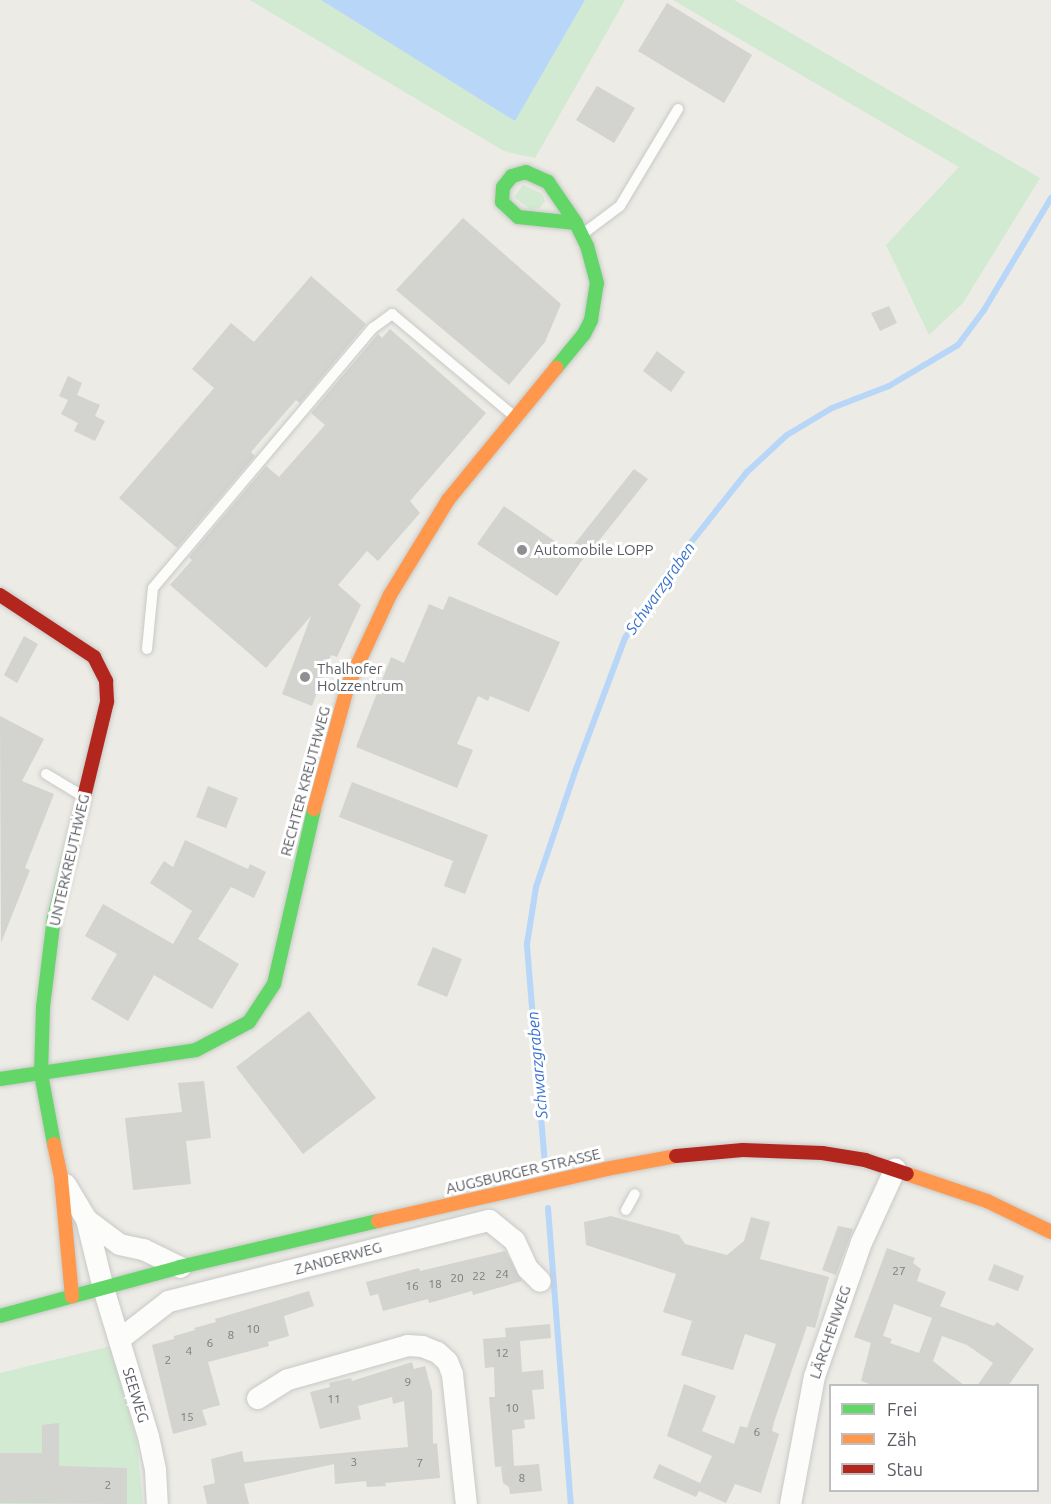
<!DOCTYPE html>
<html>
<head>
<meta charset="utf-8">
<style>
	body { margin:0 }
	#map { position:relative; width:1051px; height:1504px; overflow:hidden; background:#ecebe5; font-family:Ubuntu,sans-serif }
	div>[style] { position:absolute }
	[style*='--x'] { left:calc(var(--x)*1px); top:calc(var(--y)*1px); width:calc(var(--w)*1px); rotate:calc(var(--a)*1deg) }
	.green>* { inset:0; background:#d1ead1 }
	.water>* { inset:0; background:#b8d6f7 }
	.stream>* { height:6px; margin:-3px; padding:0 3px; transform-origin:3px; border-radius:3px; background:#b8d6f7 }
	.building>* { inset:0; background:#d3d3cf }
	.roads { filter:drop-shadow(0 0 2px #c8c9c7) drop-shadow(0 0 2px #c8c9c7) }
	.lane>* { height:10px; margin:-5px; padding:0 5px; transform-origin:5px; border-radius:5px; background:#fcfcfb }
	.street>* { height:21px; margin:-10.5px; padding:0 10.5px; transform-origin:10.5px; border-radius:10.5px; background:#fcfcfb }
	.fast>* { height:14px; margin:-7px; padding:0 7px; transform-origin:7px; border-radius:7px; background:#63d668 }
	.slow>* { height:14px; margin:-7px; padding:0 7px; transform-origin:7px; border-radius:7px; background:#ff974d }
	.jam>* { height:14px; margin:-7px; padding:0 7px; transform-origin:7px; border-radius:7px; background:#b3261e }
	.dots>* { width:16px; height:16px; translate:-50% -50%; box-sizing:border-box; border:3px solid #fff; border-radius:50% }
	span { translate:-50% -50%; white-space:nowrap; text-align:center; line-height:1.15; -webkit-text-stroke:6px #fff; paint-order:stroke }
	.number-label { font-size:12px; color:#7a7c80 }
	.number-label span { -webkit-text-stroke-width:0 }
	.poi-label { font-size:15px; color:#5a5e64 }
	.left { translate:0 -50%; text-align:left }
	.street-label { font-size:15px; color:#5a5e64 }
	.water-label { font-size:16px; color:#3872cf; font-style:italic }
	.legend { position:absolute; left:829px; top:1384px; width:210px; height:108px; box-sizing:border-box; background:#fff; border:2px solid #bdbfc1; margin:0; padding:8px 10px; list-style:none; font-size:18px; color:#5a5e64 }
	.legend li { display:flex; align-items:center; gap:12px; height:30px }
	.legend b { width:30px; border:2px solid #bdbfc1 }
</style>
</head>
<body>
<div id="map">
	<div class="green">
		<div style="clip-path:polygon(250px 0,321px 0,515px 121px,585px 0,625px 0,535px 158px,504px 151px)"></div>
		<div style="clip-path:polygon(673px 0,734px 0,1040px 178px,963px 303px,929px 335px,886px 245px,959px 167px)"></div>
		<div style="clip-path:polygon(523px 185px,542px 194px,545px 201px,540px 208px,530px 209px,514px 197px)"></div>
		<div style="clip-path:polygon(111px 1346px,137px 1443px,143px 1504px,0 1504px,0 1373px)"></div>
	</div>
	<div class="water">
		<div style="clip-path:polygon(321px 0,585px 0,515px 121px)"></div>
	</div>
	<div class="stream">
		<div style="--x:545;--y:1165;--w:222;--a:-94.7"></div>
		<div style="--x:527;--y:944;--w:58;--a:-81"></div>
		<div style="--x:536;--y:887;--w:125;--a:-71.3"></div>
		<div style="--x:576;--y:769;--w:140;--a:-69.5"></div>
		<div style="--x:625;--y:638;--w:82;--a:-56.9"></div>
		<div style="--x:670;--y:569;--w:124;--a:-51.6"></div>
		<div style="--x:747;--y:472;--w:54;--a:-42.8"></div>
		<div style="--x:787;--y:435;--w:52;--a:-31"></div>
		<div style="--x:832;--y:408;--w:61;--a:-21.1"></div>
		<div style="--x:889;--y:386;--w:80;--a:-30.7"></div>
		<div style="--x:958;--y:345;--w:44;--a:-53.4"></div>
		<div style="--x:984;--y:310;--w:131;--a:-59.1"></div>
		<div style="--x:548;--y:1208;--w:297;--a:85.6"></div>
	</div>
	<div class="building">
		<div style="clip-path:polygon(667px 3px,752px 55px,724px 103px,638px 51px)"></div>
		<div style="clip-path:polygon(597px 86px,635px 108px,614px 143px,576px 120px)"></div>
		<div style="clip-path:polygon(463px 218px,561px 304px,545px 342px,509px 385px,396px 290px)"></div>
		<div style="clip-path:polygon(311px 276px,366px 324px,300px 403px,296px 400px,251px 452px,255px 456px,177px 548px,119px 498px,214px 388px,192px 369px,231px 323px,254px 342px)"></div>
		<div style="clip-path:polygon(889px 306px,897px 323px,880px 331px,871px 313px)"></div>
		<div style="clip-path:polygon(390px 329px,486px 413px,410px 501px,420px 513px,378px 561px,367px 551px,338px 585px,361px 605px,337px 657px,331px 655px,312px 706px,282px 694px,311px 616px,266px 668px,170px 585px,192px 560px,189px 557px,266px 466px,279px 477px,325px 425px,311px 413px,378px 334px,382px 338px)"></div>
		<div style="clip-path:polygon(657px 351px,685px 372px,671px 392px,643px 371px)"></div>
		<div style="clip-path:polygon(68px 376px,82px 383px,77px 395px,100px 405px,95px 416px,105px 421px,95px 441px,74px 431px,78px 423px,61px 414px,68px 400px,59px 396px)"></div>
		<div style="clip-path:polygon(634px 469px,648px 479px,594px 547px,592px 546px,557px 596px,477px 544px,504px 506px,569px 551px)"></div>
		<div style="clip-path:polygon(449px 596px,560px 642px,529px 712px,490px 696px,488px 701px,478px 696px,457px 744px,473px 750px,457px 788px,356px 747px,391px 657px,404px 663px,429px 604px,443px 610px)"></div>
		<div style="clip-path:polygon(24px 636px,38px 644px,17px 683px,4px 675px)"></div>
		<div style="clip-path:polygon(0 716px,44px 739px,22px 781px,54px 794px,25px 868px,30px 870px,1px 943px)"></div>
		<div style="clip-path:polygon(352px 782px,488px 835px,465px 894px,444px 886px,453px 861px,339px 817px)"></div>
		<div style="clip-path:polygon(208px 786px,238px 798px,226px 828px,196px 817px)"></div>
		<div style="clip-path:polygon(185px 840px,248px 869px,250px 864px,266px 872px,254px 898px,231px 887px,198px 939px,239px 964px,212px 1009px,154px 975px,128px 1021px,91px 999px,117px 954px,85px 936px,103px 904px,173px 944px,192px 911px,150px 883px,164px 861px,173px 867px)"></div>
		<div style="clip-path:polygon(433px 947px,462px 959px,447px 997px,417px 985px)"></div>
		<div style="clip-path:polygon(309px 1011px,376px 1098px,303px 1154px,236px 1067px)"></div>
		<div style="clip-path:polygon(204px 1081px,211px 1138px,186px 1141px,191px 1184px,133px 1190px,125px 1118px,182px 1112px,178px 1083px)"></div>
		<div style="clip-path:polygon(611px 1216px,679px 1235px,685px 1244px,727px 1255px,744px 1241px,751px 1217px,770px 1222px,760px 1259px,829px 1277px,815px 1328px,807px 1326px,774px 1422px,772px 1431px,779px 1434px,761px 1493px,735px 1484px,726px 1503px,699px 1491px,696px 1497px,653px 1478px,659px 1464px,700px 1483px,712px 1456px,667px 1436px,684px 1384px,716px 1396px,702px 1431px,734px 1444px,740px 1426px,747px 1428px,776px 1344px,745px 1334px,733px 1370px,681px 1355px,692px 1321px,663px 1312px,676px 1274px,586px 1245px,584px 1222px)"></div>
		<div style="clip-path:polygon(838px 1226px,853px 1229px,836px 1275px,822px 1270px)"></div>
		<div style="clip-path:polygon(evenodd,887px 1248px,915px 1258px,913px 1263px,921px 1269px,917px 1281px,946px 1292px,940px 1306px,994px 1326px,997px 1322px,1034px 1349px,1008px 1386px,977px 1386px,993px 1363px,967px 1345px,942px 1336px,933px 1361px,965px 1386px,875px 1386px,861px 1381px,871px 1343px,854px 1337px,887px 1248px,894px 1304px,932px 1318px,919px 1353px,890px 1343px,892px 1339px,883px 1336px,894px 1304px)"></div>
		<div style="clip-path:polygon(505px 1251px,522px 1281px,473px 1295px,472px 1291px,429px 1303px,428px 1299px,383px 1311px,378px 1294px,370px 1296px,366px 1282px,419px 1268px,420px 1271px)"></div>
		<div style="clip-path:polygon(994px 1264px,1024px 1276px,1018px 1291px,988px 1280px)"></div>
		<div style="clip-path:polygon(309px 1291px,314px 1306px,284px 1316px,289px 1336px,268px 1342px,269px 1346px,208px 1362px,220px 1405px,202px 1410px,207px 1425px,173px 1434px,152px 1345px,174px 1339px,174px 1336px,195px 1330px,194px 1328px,216px 1322px,215px 1319px)"></div>
		<div style="clip-path:polygon(550px 1324px,551px 1338px,520px 1341px,522px 1372px,543px 1370px,544px 1389px,532px 1390px,535px 1419px,524px 1420px,525px 1428px,512px 1430px,514px 1466px,539px 1464px,542px 1491px,510px 1494px,509px 1487px,503px 1483px,501px 1467px,511px 1466px,495px 1467px,489px 1397px,495px 1397px,494px 1367px,485px 1368px,483px 1339px,506px 1337px,505px 1328px)"></div>
		<div style="clip-path:polygon(412px 1362px,414px 1369px,425px 1366px,432px 1392px,433px 1444px,437px 1443px,440px 1478px,385px 1483px,386px 1486px,367px 1487px,366px 1481px,335px 1484px,334px 1464px,244px 1484px,249px 1504px,207px 1504px,203px 1486px,215px 1483px,211px 1459px,242px 1451px,244px 1462px,408px 1447px,404px 1401px,393px 1404px,392px 1397px,358px 1406px,361px 1419px,320px 1429px,310px 1392px,330px 1387px,329px 1383px,351px 1378px,352px 1381px)"></div>
		<div style="clip-path:polygon(59px 1423px,59px 1466px,127px 1468px,127px 1504px,0 1503px,0 1453px,42px 1453px,42px 1425px)"></div>
	</div>
	<div class="roads">
		<div class="lane">
			<div style="--x:584;--y:233;--w:45;--a:-36.9"></div>
			<div style="--x:620;--y:206;--w:113;--a:-59.1"></div>
			<div style="--x:147;--y:649;--w:61;--a:-84.4"></div>
			<div style="--x:153;--y:588;--w:341;--a:-49.8"></div>
			<div style="--x:373;--y:328;--w:24;--a:-36"></div>
			<div style="--x:392;--y:314;--w:159;--a:39.9"></div>
			<div style="--x:46;--y:774;--w:41;--a:31"></div>
			<div style="--x:626;--y:1210;--w:18;--a:-61"></div>
		</div>
		<div class="street">
			<div style="--x:65;--y:1184;--w:41;--a:59"></div>
			<div style="--x:86;--y:1219;--w:71;--a:76.2"></div>
			<div style="--x:103;--y:1288;--w:155;--a:73.1"></div>
			<div style="--x:148;--y:1436;--w:34;--a:78"></div>
			<div style="--x:155;--y:1469;--w:35;--a:87"></div>
			<div style="--x:86;--y:1219;--w:41;--a:37.1"></div>
			<div style="--x:119;--y:1244;--w:25;--a:12"></div>
			<div style="--x:143;--y:1249;--w:41;--a:25.9"></div>
			<div style="--x:119;--y:1339;--w:62;--a:-37.8"></div>
			<div style="--x:168;--y:1301;--w:331;--a:-14.2"></div>
			<div style="--x:489;--y:1220;--w:32;--a:39"></div>
			<div style="--x:514;--y:1240;--w:31;--a:65"></div>
			<div style="--x:527;--y:1268;--w:18;--a:45"></div>
			<div style="--x:257;--y:1398;--w:36;--a:-32"></div>
			<div style="--x:288;--y:1379;--w:124;--a:-15.9"></div>
			<div style="--x:407;--y:1345;--w:15;--a:4"></div>
			<div style="--x:422;--y:1346;--w:16;--a:22"></div>
			<div style="--x:437;--y:1352;--w:13;--a:42"></div>
			<div style="--x:447;--y:1361;--w:14;--a:69"></div>
			<div style="--x:452;--y:1374;--w:131;--a:83.9"></div>
			<div style="--x:790;--y:1504;--w:130;--a:-79.4"></div>
			<div style="--x:814;--y:1376;--w:142;--a:-70.7"></div>
			<div style="--x:861;--y:1242;--w:81;--a:-65.3"></div>
		</div>
		<div class="fast">
			<div style="--x:556;--y:368;--w:44;--a:-50.5"></div>
			<div style="--x:584;--y:334;--w:16;--a:-63"></div>
			<div style="--x:591;--y:320;--w:37;--a:-81"></div>
			<div style="--x:597;--y:283;--w:38;--a:-105"></div>
			<div style="--x:587;--y:246;--w:25;--a:-116"></div>
			<div style="--x:576;--y:223;--w:50;--a:-124.3"></div>
			<div style="--x:548;--y:182;--w:24;--a:-156"></div>
			<div style="--x:526;--y:172;--w:15;--a:164"></div>
			<div style="--x:512;--y:176;--w:14;--a:129"></div>
			<div style="--x:503;--y:187;--w:15;--a:94"></div>
			<div style="--x:502;--y:202;--w:22;--a:43"></div>
			<div style="--x:518;--y:217;--w:58;--a:5.9"></div>
			<div style="--x:0;--y:1079;--w:198;--a:-8.4"></div>
			<div style="--x:196;--y:1050;--w:60;--a:-27.8"></div>
			<div style="--x:249;--y:1022;--w:45;--a:-56.7"></div>
			<div style="--x:274;--y:984;--w:180;--a:-77.1"></div>
			<div style="--x:54;--y:1144;--w:71;--a:-100.5"></div>
			<div style="--x:41;--y:1074;--w:67;--a:-88.3"></div>
			<div style="--x:43;--y:1007;--w:90;--a:-83"></div>
			<div style="--x:54;--y:918;--w:95;--a:-76"></div>
			<div style="--x:0;--y:1316;--w:187;--a:-15.2"></div>
			<div style="--x:180;--y:1267;--w:203;--a:-13.1"></div>
		</div>
		<div class="slow">
			<div style="--x:314;--y:809;--w:129;--a:-74.7"></div>
			<div style="--x:348;--y:685;--w:99;--a:-65"></div>
			<div style="--x:390;--y:595;--w:111;--a:-58.6"></div>
			<div style="--x:448;--y:500;--w:171;--a:-50.7"></div>
			<div style="--x:54;--y:1144;--w:35;--a:78"></div>
			<div style="--x:61;--y:1178;--w:119;--a:84.7"></div>
			<div style="--x:907;--y:1174;--w:84;--a:18.6"></div>
			<div style="--x:987;--y:1201;--w:71;--a:25.8"></div>
			<div style="--x:378;--y:1221;--w:234;--a:-12.8"></div>
			<div style="--x:606;--y:1169;--w:71;--a:-10.5"></div>
		</div>
		<div class="jam">
			<div style="--x:0;--y:595;--w:113;--a:33.4"></div>
			<div style="--x:94;--y:657;--w:27;--a:63"></div>
			<div style="--x:106;--y:681;--w:21;--a:87"></div>
			<div style="--x:107;--y:702;--w:128;--a:103.6"></div>
			<div style="--x:676;--y:1156;--w:67;--a:-5.1"></div>
			<div style="--x:743;--y:1150;--w:79;--a:2.2"></div>
			<div style="--x:822;--y:1153;--w:44;--a:9.2"></div>
			<div style="--x:865;--y:1160;--w:44;--a:18.4"></div>
		</div>
	</div>
	<div class="dots">
		<div style="left:522px;top:550px;background:#8d8f91"></div>
		<div style="left:305px;top:677px;background:#8d8f91"></div>
	</div>
	<div class="number-label">
		<span style="left:899px;top:1271px">27</span>
		<span style="left:502px;top:1274px">24</span>
		<span style="left:479px;top:1276px">22</span>
		<span style="left:457px;top:1278px">20</span>
		<span style="left:435px;top:1284px">18</span>
		<span style="left:412px;top:1286px">16</span>
		<span style="left:253px;top:1329px">10</span>
		<span style="left:231px;top:1335px">8</span>
		<span style="left:210px;top:1343px">6</span>
		<span style="left:189px;top:1351px">4</span>
		<span style="left:502px;top:1353px">12</span>
		<span style="left:168px;top:1360px">2</span>
		<span style="left:408px;top:1382px">9</span>
		<span style="left:334px;top:1399px">11</span>
		<span style="left:512px;top:1408px">10</span>
		<span style="left:187px;top:1417px">15</span>
		<span style="left:757px;top:1432px">6</span>
		<span style="left:354px;top:1462px">3</span>
		<span style="left:420px;top:1463px">7</span>
		<span style="left:522px;top:1478px">8</span>
		<span style="left:108px;top:1485px">2</span>
	</div>
	<div class="poi-label">
		<span class="left" style="left:534px;top:550px">Automobile LOPP</span>
		<span class="left" style="left:317px;top:677px">Thalhofer<br>Holzzentrum</span>
	</div>
	<div class="street-label">
		<span style="left:305px;top:781px;rotate:-75deg">RECHTER KREUTHWEG</span>
		<span style="left:69px;top:860px;rotate:-77deg">UNTERKREUTHWEG</span>
		<span style="left:523px;top:1171px;rotate:-13deg">AUGSBURGER STRASSE</span>
		<span style="left:338px;top:1258px;rotate:-15deg">ZANDERWEG</span>
		<span style="left:830px;top:1332px;rotate:-71deg">LÄRCHENWEG</span>
		<span style="left:136px;top:1395px;rotate:73deg">SEEWEG</span>
	</div>
	<div class="water-label">
		<span style="left:660px;top:588px;rotate:-55deg">Schwarzgraben</span>
		<span style="left:537px;top:1065px;rotate:-95deg">Schwarzgraben</span>
	</div>
	<ul class="legend">
	<li><b style="height:8px;background:#63d668"></b>Frei</li>
	<li><b style="height:8px;background:#ff974d"></b>Zäh</li>
	<li><b style="height:8px;background:#b3261e"></b>Stau</li>
	</ul>
</div>
</body>
</html>
